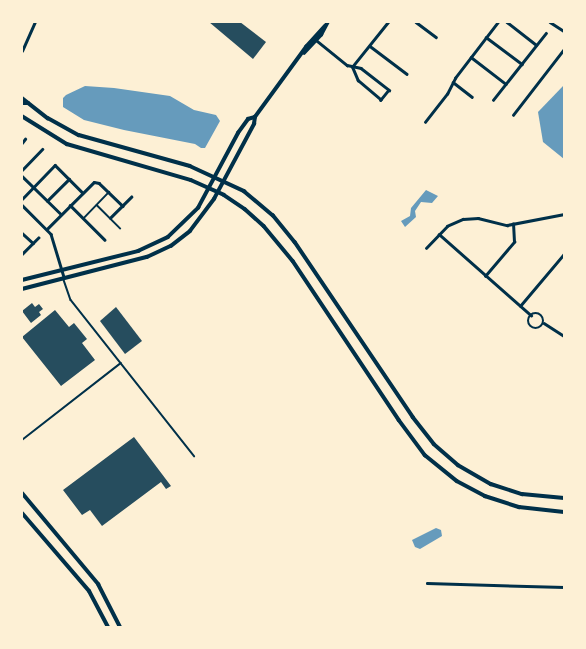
<!DOCTYPE html>
<html>
<head>
<meta charset="utf-8">
<style>
	body { margin:0 }
	#map { position:relative; width:586px; height:649px; overflow:hidden; background:#fdf0d5; font-family:Roboto,sans-serif }
	div>[style] { position:absolute }
	[style*='--x'] { left:calc(var(--x)*1px); top:calc(var(--y)*1px); width:calc(var(--w)*1px); rotate:calc(var(--a)*1deg) }
	.water>* { inset:0; background:#669bbc }
	.building>* { inset:0; background:#264d5e }
	.service>* { height:1.5px; margin:-0.75px; padding:0 0.75px; transform-origin:0.75px; border-radius:0.75px; background:#003049 }
	.minor>* { height:2.5px; margin:-1.25px; padding:0 1.25px; transform-origin:1.25px; border-radius:1.25px; background:#003049 }
	.minor>.ring { margin:-1.25px; padding:0; box-sizing:content-box; background:none; border:2.5px solid #003049; border-radius:50% }
	.tertiary>* { height:3.5px; margin:-1.75px; padding:0 1.75px; transform-origin:1.75px; border-radius:1.75px; background:#003049 }
	.secondary>* { height:3.5px; margin:-1.75px; padding:0 1.75px; transform-origin:1.75px; border-radius:1.75px; background:#003049 }
	.primary>* { height:4px; margin:-2px; padding:0 2px; transform-origin:2px; border-radius:2px; background:#003049 }
	span { translate:-50% -50%; white-space:nowrap; text-align:center; line-height:1.15; -webkit-text-stroke:3.5px #fdf0d5; paint-order:stroke }
	.frame { position:absolute; inset:0; border:23px solid #fdf0d5; pointer-events:none }
</style>
</head>
<body>
<div id="map">
	<div class="water">
		<div style="clip-path:polygon(564px 85px,564px 159px,543px 142px,538px 112px)"></div>
		<div style="clip-path:polygon(85px 86px,114px 88px,170px 96px,194px 110px,216px 115px,220px 121px,205px 148px,201px 148px,195px 144px,124px 130px,84px 120px,63px 107px,63px 98px,66px 95px)"></div>
		<div style="clip-path:polygon(426px 190px,438px 196px,432px 203px,421px 202px,415px 211px,416px 217px,405px 227px,401px 221px,410px 216px,411px 208px)"></div>
		<div style="clip-path:polygon(436px 528px,441px 530px,442px 536px,420px 549px,415px 547px,412px 540px)"></div>
	</div>
	<div class="building">
		<div style="clip-path:polygon(209px 22px,240px 22px,266px 42px,253px 59px)"></div>
		<div style="clip-path:polygon(32px 303px,35px 307px,39px 304px,43px 309px,39px 312px,41px 315px,31px 323px,22px 311px)"></div>
		<div style="clip-path:polygon(116px 307px,142px 341px,125px 354px,100px 321px)"></div>
		<div style="clip-path:polygon(55px 310px,69px 327px,74px 323px,87px 339px,82px 343px,95px 360px,61px 386px,22px 337px)"></div>
		<div style="clip-path:polygon(134px 437px,171px 486px,166px 489px,161px 482px,102px 526px,90px 510px,82px 515px,63px 490px)"></div>
	</div>
	<div class="service">
		<div style="--x:97;--y:205;--w:33;--a:45"></div>
		<div style="--x:84;--y:218;--w:36;--a:-46"></div>
		<div style="--x:64;--y:280;--w:21;--a:71"></div>
		<div style="--x:71;--y:300;--w:199;--a:51.7"></div>
		<div style="--x:22;--y:440;--w:125;--a:-37.9"></div>
	</div>
	<div class="minor">
		<div style="--x:416;--y:22;--w:25;--a:37"></div>
		<div style="--x:507;--y:22;--w:37;--a:38"></div>
		<div style="--x:550;--y:22;--w:17;--a:33"></div>
		<div style="--x:486;--y:37;--w:45;--a:36.9"></div>
		<div style="--x:316;--y:40;--w:40;--a:39"></div>
		<div style="--x:347;--y:65;--w:14;--a:12"></div>
		<div style="--x:361;--y:68;--w:36;--a:38"></div>
		<div style="--x:389;--y:90;--w:13;--a:129"></div>
		<div style="--x:381;--y:100;--w:30;--a:-140"></div>
		<div style="--x:358;--y:81;--w:15;--a:-113"></div>
		<div style="--x:370;--y:46;--w:46;--a:37.1"></div>
		<div style="--x:22;--y:51;--w:32;--a:-66"></div>
		<div style="--x:471;--y:57;--w:44;--a:37.6"></div>
		<div style="--x:352;--y:67;--w:58;--a:-51.3"></div>
		<div style="--x:453;--y:82;--w:24;--a:38"></div>
		<div style="--x:493;--y:100;--w:85;--a:-51.7"></div>
		<div style="--x:513;--y:115;--w:83;--a:-52.3"></div>
		<div style="--x:425;--y:122;--w:36;--a:-52"></div>
		<div style="--x:447;--y:94;--w:18;--a:-63"></div>
		<div style="--x:455;--y:78;--w:71;--a:-52.5"></div>
		<div style="--x:22;--y:143;--w:5;--a:-53"></div>
		<div style="--x:22;--y:170;--w:29;--a:-46"></div>
		<div style="--x:22;--y:176;--w:54;--a:44.3"></div>
		<div style="--x:22;--y:199;--w:47;--a:-45.9"></div>
		<div style="--x:55;--y:165;--w:38;--a:45"></div>
		<div style="--x:47;--y:201;--w:31;--a:-45"></div>
		<div style="--x:22;--y:205;--w:41;--a:45"></div>
		<div style="--x:51;--y:234;--w:45;--a:73.2"></div>
		<div style="--x:70;--y:205;--w:49;--a:45"></div>
		<div style="--x:110;--y:218;--w:30;--a:-45"></div>
		<div style="--x:47;--y:229;--w:66;--a:-45"></div>
		<div style="--x:94;--y:182;--w:5;--a:11"></div>
		<div style="--x:99;--y:183;--w:33;--a:44"></div>
		<div style="--x:22;--y:233;--w:15;--a:42"></div>
		<div style="--x:439;--y:234;--w:123;--a:41.4"></div>
		<div style="--x:426;--y:248;--w:30;--a:-46"></div>
		<div style="--x:447;--y:226;--w:17;--a:-24"></div>
		<div style="--x:463;--y:219;--w:15;--a:-4"></div>
		<div style="--x:478;--y:218;--w:30;--a:14"></div>
		<div style="--x:507;--y:225;--w:58;--a:-10.9"></div>
		<div style="--x:22;--y:254;--w:23;--a:-45"></div>
		<div style="--x:485;--y:276;--w:45;--a:-49.5"></div>
		<div style="--x:514;--y:242;--w:18;--a:-93"></div>
		<div style="--x:520;--y:306;--w:68;--a:-49.8"></div>
		<div class="ring" style="left:528px;top:313px;width:13.5px;height:13.5px"></div>
		<div style="--x:544;--y:323;--w:24;--a:33"></div>
		<div style="--x:427;--y:583;--w:137;--a:1.7"></div>
	</div>
	<div class="tertiary">
		<div style="--x:304;--y:53;--w:25;--a:-47"></div>
		<div style="--x:321;--y:35;--w:15;--a:-62"></div>
		<div style="--x:22;--y:280;--w:120;--a:-14"></div>
		<div style="--x:138;--y:251;--w:33;--a:-25"></div>
		<div style="--x:168;--y:237;--w:42;--a:-44"></div>
		<div style="--x:198;--y:208;--w:85;--a:-61.9"></div>
		<div style="--x:238;--y:133;--w:17;--a:-54"></div>
		<div style="--x:248;--y:119;--w:7;--a:-16"></div>
		<div style="--x:22;--y:289;--w:129;--a:-14.4"></div>
		<div style="--x:147;--y:257;--w:26;--a:-25"></div>
		<div style="--x:171;--y:246;--w:24;--a:-38"></div>
		<div style="--x:190;--y:231;--w:40;--a:-53"></div>
		<div style="--x:214;--y:199;--w:85;--a:-61.9"></div>
		<div style="--x:254;--y:124;--w:7;--a:-82"></div>
		<div style="--x:255;--y:117;--w:87;--a:-53.9"></div>
		<div style="--x:306;--y:47;--w:28;--a:-48"></div>
	</div>
	<div class="secondary">
		<div style="--x:22;--y:98;--w:33;--a:38"></div>
		<div style="--x:48;--y:118;--w:35;--a:29"></div>
		<div style="--x:79;--y:135;--w:115;--a:15.6"></div>
		<div style="--x:190;--y:166;--w:60;--a:24.8"></div>
		<div style="--x:244;--y:191;--w:38;--a:40"></div>
		<div style="--x:273;--y:215;--w:35;--a:51"></div>
		<div style="--x:295;--y:242;--w:211;--a:56"></div>
		<div style="--x:413;--y:417;--w:34;--a:52"></div>
		<div style="--x:434;--y:444;--w:32;--a:41"></div>
		<div style="--x:458;--y:465;--w:38;--a:30"></div>
		<div style="--x:491;--y:484;--w:33;--a:18"></div>
		<div style="--x:522;--y:494;--w:42;--a:5.4"></div>
		<div style="--x:22;--y:103;--w:6;--a:0"></div>
		<div style="--x:22;--y:116;--w:53;--a:31.9"></div>
		<div style="--x:67;--y:144;--w:129;--a:16.2"></div>
		<div style="--x:191;--y:180;--w:36;--a:24"></div>
		<div style="--x:224;--y:195;--w:25;--a:34"></div>
		<div style="--x:245;--y:209;--w:25;--a:42"></div>
		<div style="--x:264;--y:226;--w:45;--a:50.4"></div>
		<div style="--x:293;--y:261;--w:191;--a:56.3"></div>
		<div style="--x:399;--y:420;--w:44;--a:53.4"></div>
		<div style="--x:425;--y:455;--w:41;--a:39.1"></div>
		<div style="--x:457;--y:481;--w:32;--a:28"></div>
		<div style="--x:485;--y:496;--w:36;--a:18"></div>
		<div style="--x:519;--y:507;--w:45;--a:6.3"></div>
	</div>
	<div class="primary">
		<div style="--x:22;--y:493;--w:119;--a:50.1"></div>
		<div style="--x:98;--y:584;--w:48;--a:62.9"></div>
		<div style="--x:22;--y:513;--w:103;--a:49.3"></div>
		<div style="--x:89;--y:591;--w:41;--a:62.2"></div>
	</div>
	<div class="frame"></div>
</div>
</body>
</html>
